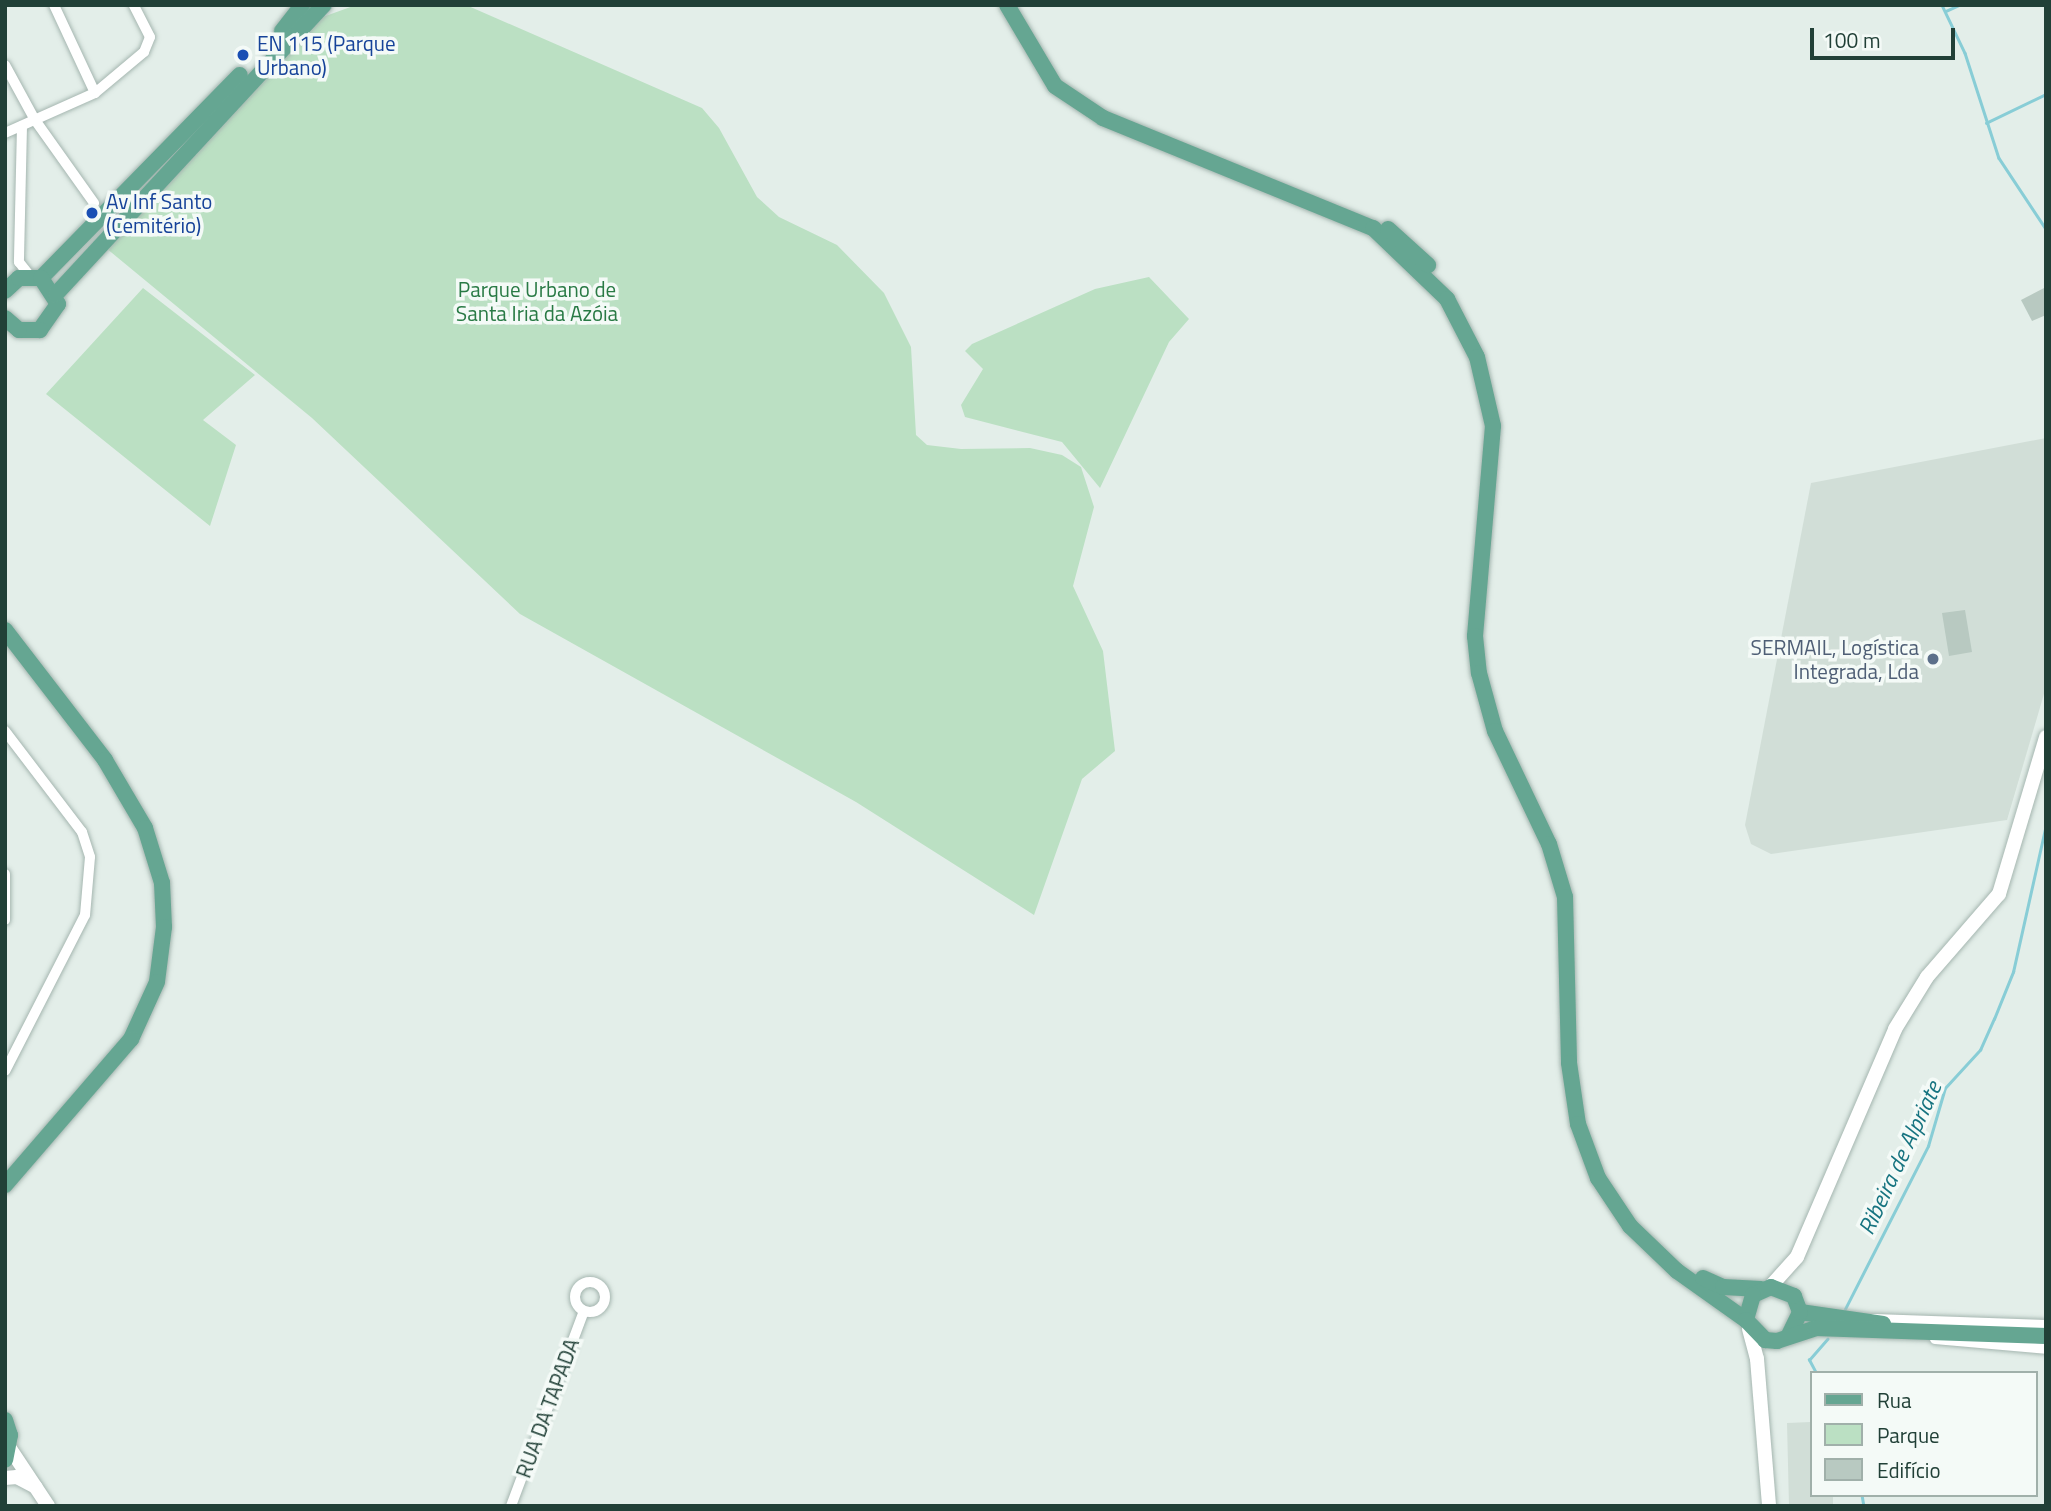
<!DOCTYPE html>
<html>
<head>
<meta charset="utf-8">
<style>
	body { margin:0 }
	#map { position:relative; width:2051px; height:1511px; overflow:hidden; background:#e3eee9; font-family:"Titillium Web",sans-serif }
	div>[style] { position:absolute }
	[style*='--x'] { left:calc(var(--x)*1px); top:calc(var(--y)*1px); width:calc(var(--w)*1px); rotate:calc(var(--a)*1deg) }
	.built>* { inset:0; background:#d1ded7 }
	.green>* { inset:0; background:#bbe0c3 }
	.stream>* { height:2.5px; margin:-1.25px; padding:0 1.25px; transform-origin:1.25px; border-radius:1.25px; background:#88cdd6 }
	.building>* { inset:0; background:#b8c9c1 }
	.roads { filter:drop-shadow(0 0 2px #a5b6b0) drop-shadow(0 0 2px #a5b6b0) }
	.street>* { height:10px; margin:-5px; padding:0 5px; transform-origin:5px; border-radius:5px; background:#fff }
	.street>.ring { margin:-5px; padding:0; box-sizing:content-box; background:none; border:10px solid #fff; border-radius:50% }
	.secondary>* { height:14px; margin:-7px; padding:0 7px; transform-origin:7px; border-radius:7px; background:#fff }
	.primary>* { height:16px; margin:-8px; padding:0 8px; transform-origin:8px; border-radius:8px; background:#65a692 }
	.dots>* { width:19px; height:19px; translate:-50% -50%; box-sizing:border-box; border:4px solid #f4faf7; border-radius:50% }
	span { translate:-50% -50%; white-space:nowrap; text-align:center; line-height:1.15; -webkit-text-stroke:7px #f4faf7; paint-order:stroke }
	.transit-label { font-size:21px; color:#164399 }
	.left { translate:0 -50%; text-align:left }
	.park-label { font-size:21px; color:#297a45 }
	.service-label { font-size:21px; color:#4e5e75 }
	.right { translate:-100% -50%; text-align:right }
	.street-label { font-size:21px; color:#214037 }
	.water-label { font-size:23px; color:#177480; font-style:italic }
	.frame { position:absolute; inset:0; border:7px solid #214037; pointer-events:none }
	.legend { position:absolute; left:1810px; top:1371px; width:228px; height:126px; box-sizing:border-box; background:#f4faf7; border:2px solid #a0b0aa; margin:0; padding:9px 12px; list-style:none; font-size:21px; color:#214037 }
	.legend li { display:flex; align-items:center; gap:14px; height:35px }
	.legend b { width:35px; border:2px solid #a0b0aa }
	.scale { position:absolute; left:1810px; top:28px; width:145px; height:32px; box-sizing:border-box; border:4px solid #214037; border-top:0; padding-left:9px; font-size:21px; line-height:24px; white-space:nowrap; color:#214037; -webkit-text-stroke:5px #f4faf7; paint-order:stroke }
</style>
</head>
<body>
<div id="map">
	<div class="built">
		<div style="clip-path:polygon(2046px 438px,2046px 687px,2007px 820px,1771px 854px,1751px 844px,1745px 825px,1811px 483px)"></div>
		<div style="clip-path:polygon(1811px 1422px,1811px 1495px,1833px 1495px,1833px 1506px,1789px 1506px,1787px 1423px)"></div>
	</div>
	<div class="green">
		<div style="clip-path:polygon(356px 5px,466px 5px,702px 108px,719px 128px,757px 197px,779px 217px,837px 245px,884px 293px,911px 347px,916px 435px,927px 445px,961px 449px,1030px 448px,1062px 455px,1081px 467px,1094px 507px,1073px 586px,1103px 651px,1115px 751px,1082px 779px,1034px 915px,856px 802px,520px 614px,312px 418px,106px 248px,320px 18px)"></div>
		<div style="clip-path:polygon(1149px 277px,1189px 319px,1169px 342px,1100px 488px,1062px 442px,965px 417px,961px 405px,983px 369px,965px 351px,972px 344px,1095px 289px)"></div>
		<div style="clip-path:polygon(143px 288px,255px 375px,203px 420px,236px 445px,210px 526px,46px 394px)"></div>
	</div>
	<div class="stream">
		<div style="--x:1942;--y:5;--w:53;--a:64.4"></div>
		<div style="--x:1965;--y:53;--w:110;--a:72.1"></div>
		<div style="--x:1999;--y:158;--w:85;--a:56.5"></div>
		<div style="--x:1946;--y:11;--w:14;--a:-25"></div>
		<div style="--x:1986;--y:123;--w:67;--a:-25.8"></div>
		<div style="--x:1845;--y:1309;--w:183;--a:-63"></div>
		<div style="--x:1928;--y:1146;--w:60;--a:-73.7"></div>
		<div style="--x:1945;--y:1088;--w:52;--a:-47.4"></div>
		<div style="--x:1980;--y:1050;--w:34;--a:-66"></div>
		<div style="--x:1994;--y:1019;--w:51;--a:-68"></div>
		<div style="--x:2013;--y:972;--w:152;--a:-77.4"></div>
		<div style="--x:1816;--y:1373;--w:15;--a:-118"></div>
		<div style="--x:1809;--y:1360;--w:28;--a:-49"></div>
		<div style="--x:1862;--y:1495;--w:11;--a:80"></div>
	</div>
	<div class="building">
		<div style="clip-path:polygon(2046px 287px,2046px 315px,2032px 321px,2021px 300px)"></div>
		<div style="clip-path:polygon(1965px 610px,1972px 652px,1949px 656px,1942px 613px)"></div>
	</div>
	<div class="roads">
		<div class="street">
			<div style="--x:54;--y:5;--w:97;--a:65"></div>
			<div style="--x:5;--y:65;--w:63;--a:61.4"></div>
			<div style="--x:35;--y:120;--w:102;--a:54.6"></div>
			<div style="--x:22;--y:126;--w:136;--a:91.3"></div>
			<div style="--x:19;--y:262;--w:18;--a:52"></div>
			<div style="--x:5;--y:133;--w:98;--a:-24"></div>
			<div style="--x:95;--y:93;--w:64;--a:-39.9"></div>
			<div style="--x:144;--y:52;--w:16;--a:-68"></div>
			<div style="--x:150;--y:37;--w:36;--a:-117"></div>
			<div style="--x:5;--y:731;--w:127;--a:52.7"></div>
			<div style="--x:82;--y:832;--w:26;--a:72"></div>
			<div style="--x:90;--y:857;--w:58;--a:94.9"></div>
			<div style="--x:85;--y:915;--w:175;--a:117.1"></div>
			<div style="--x:5;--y:874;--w:46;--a:90"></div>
			<div class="ring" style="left:575px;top:1282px;width:20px;height:20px"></div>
			<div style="--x:1874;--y:1319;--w:172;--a:2"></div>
			<div style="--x:1935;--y:1339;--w:111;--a:5.1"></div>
			<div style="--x:511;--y:1506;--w:208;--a:-69.5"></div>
		</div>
		<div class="secondary">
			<div style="--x:1770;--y:1287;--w:40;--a:-48"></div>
			<div style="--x:1797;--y:1257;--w:248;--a:-66.7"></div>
			<div style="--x:1895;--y:1029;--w:61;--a:-58.4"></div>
			<div style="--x:1927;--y:977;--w:110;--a:-49.1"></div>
			<div style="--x:1999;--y:894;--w:164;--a:-73.3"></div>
			<div style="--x:1749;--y:1329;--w:31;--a:75"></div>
			<div style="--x:1757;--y:1359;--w:147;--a:85.3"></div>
			<div style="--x:9;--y:1447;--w:71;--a:56.5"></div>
			<div style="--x:5;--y:1478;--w:12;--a:-5"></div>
			<div style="--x:17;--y:1477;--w:21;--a:28"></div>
		</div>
		<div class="primary">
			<div style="--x:1007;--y:5;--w:94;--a:59.3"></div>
			<div style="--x:1055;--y:86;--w:58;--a:33.7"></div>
			<div style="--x:1103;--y:118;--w:292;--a:22.2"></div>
			<div style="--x:1373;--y:228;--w:103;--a:43.8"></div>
			<div style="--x:1447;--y:299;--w:65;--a:62.7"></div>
			<div style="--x:1477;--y:357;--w:71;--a:76.9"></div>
			<div style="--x:1493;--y:426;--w:211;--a:94.9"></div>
			<div style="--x:1475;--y:636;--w:37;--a:84"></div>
			<div style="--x:1479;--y:673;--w:60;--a:74.6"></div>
			<div style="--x:1495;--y:731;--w:125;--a:64.5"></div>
			<div style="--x:1549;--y:844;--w:55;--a:73.2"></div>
			<div style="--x:1565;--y:897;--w:166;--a:88.6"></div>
			<div style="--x:1569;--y:1063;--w:62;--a:81.6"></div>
			<div style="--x:1578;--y:1124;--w:58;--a:69.7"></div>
			<div style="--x:1598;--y:1178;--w:58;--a:56.3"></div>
			<div style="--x:1630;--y:1226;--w:65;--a:43.8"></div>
			<div style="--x:1677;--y:1271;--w:85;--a:35.4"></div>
			<div style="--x:282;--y:31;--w:33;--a:-52"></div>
			<div style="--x:1388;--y:229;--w:54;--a:42"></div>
			<div style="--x:41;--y:278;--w:284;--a:-45.6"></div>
			<div style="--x:5;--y:291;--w:19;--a:-43"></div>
			<div style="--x:19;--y:278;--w:22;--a:0"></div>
			<div style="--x:41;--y:278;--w:31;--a:57"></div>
			<div style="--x:58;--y:304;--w:32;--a:125"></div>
			<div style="--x:40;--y:330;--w:21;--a:180"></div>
			<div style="--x:19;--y:330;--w:18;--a:-139"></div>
			<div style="--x:56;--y:294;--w:394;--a:-47.2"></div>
			<div style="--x:5;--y:630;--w:164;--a:52.4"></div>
			<div style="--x:105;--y:760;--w:79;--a:59.5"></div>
			<div style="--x:145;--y:828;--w:58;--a:72.8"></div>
			<div style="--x:162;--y:883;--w:44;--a:87.4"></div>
			<div style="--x:164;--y:927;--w:55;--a:97.3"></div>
			<div style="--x:157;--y:982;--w:63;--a:114.5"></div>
			<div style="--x:131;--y:1039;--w:193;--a:130.8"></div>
			<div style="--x:1703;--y:1278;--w:22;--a:24"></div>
			<div style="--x:1723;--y:1287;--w:38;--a:3"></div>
			<div style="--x:1800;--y:1312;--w:84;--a:8.2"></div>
			<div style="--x:1789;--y:1335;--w:25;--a:-64"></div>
			<div style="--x:1800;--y:1312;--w:17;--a:-111"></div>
			<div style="--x:1794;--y:1296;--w:25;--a:-159"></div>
			<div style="--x:1771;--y:1287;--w:20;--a:156"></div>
			<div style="--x:1753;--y:1295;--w:26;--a:106"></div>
			<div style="--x:1746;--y:1320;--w:28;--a:46"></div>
			<div style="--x:1765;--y:1340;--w:12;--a:5"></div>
			<div style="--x:1777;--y:1341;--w:41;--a:-18.4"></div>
			<div style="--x:1816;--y:1328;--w:230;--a:2"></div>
			<div style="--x:5;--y:1420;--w:16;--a:72"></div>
			<div style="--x:10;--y:1435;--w:25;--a:101"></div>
		</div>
	</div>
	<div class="dots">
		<div style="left:243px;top:55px;background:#1a4fb4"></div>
		<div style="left:92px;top:213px;background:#1a4fb4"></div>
		<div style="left:1933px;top:659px;background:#5c6f8a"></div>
	</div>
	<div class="transit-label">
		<span class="left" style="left:257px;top:55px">EN 115 (Parque<br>Urbano)</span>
		<span class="left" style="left:106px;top:213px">Av Inf Santo<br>(Cemitério)</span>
	</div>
	<div class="park-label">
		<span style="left:537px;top:301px">Parque Urbano de<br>Santa Iria da Azóia</span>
	</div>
	<div class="service-label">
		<span class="right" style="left:1919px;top:659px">SERMAIL, Logística<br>Integrada, Lda</span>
	</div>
	<div class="street-label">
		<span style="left:547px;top:1408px;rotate:-70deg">RUA DA TAPADA</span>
	</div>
	<div class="water-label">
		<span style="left:1900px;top:1158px;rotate:-65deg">Ribeira de Alpriate</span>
	</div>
	<div class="frame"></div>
	<ul class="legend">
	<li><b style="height:9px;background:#65a692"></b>Rua</li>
	<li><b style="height:19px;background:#bbe0c3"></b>Parque</li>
	<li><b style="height:19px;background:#b8c9c1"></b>Edifício</li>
	</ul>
	<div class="scale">100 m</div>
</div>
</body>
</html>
